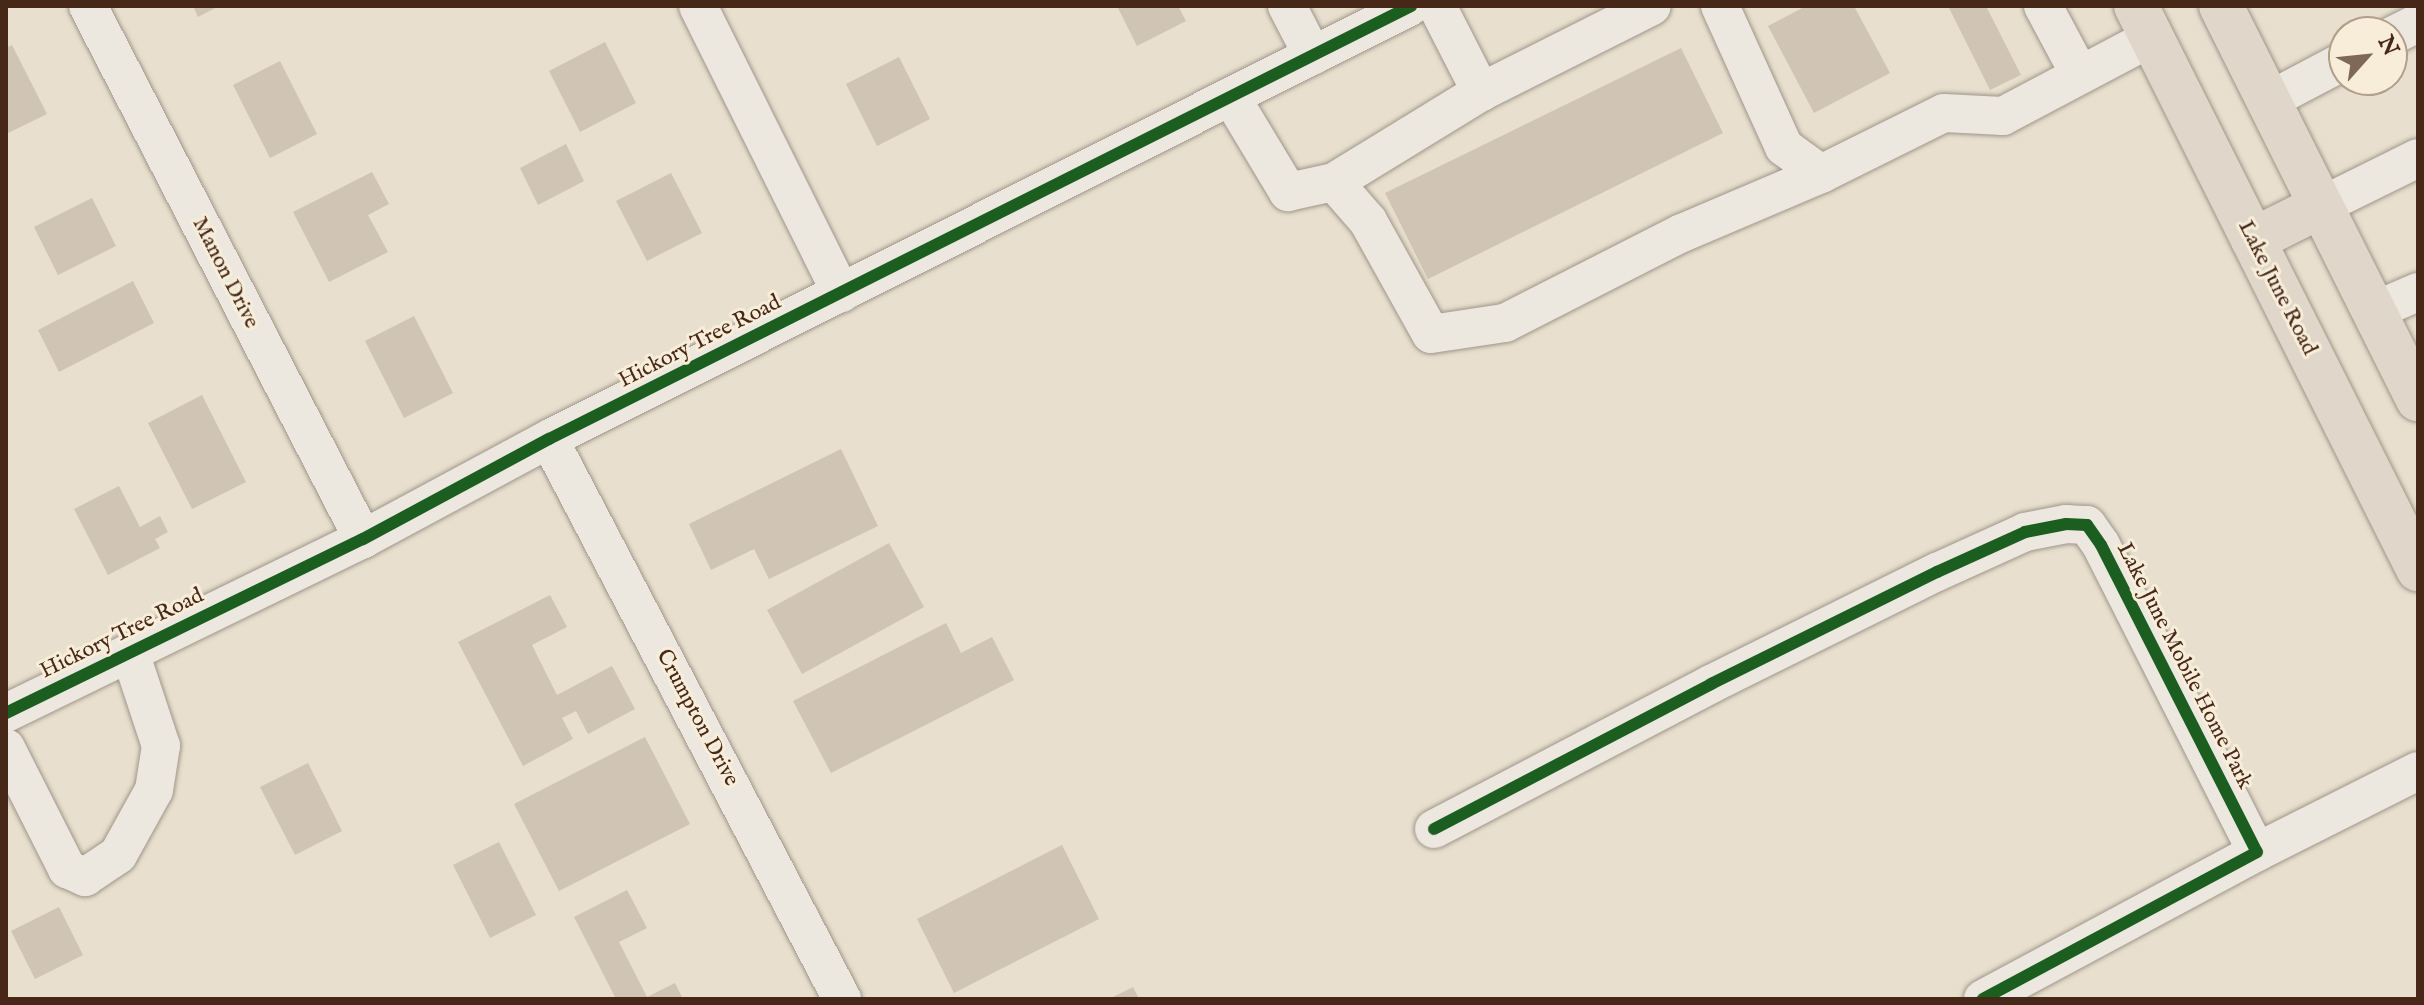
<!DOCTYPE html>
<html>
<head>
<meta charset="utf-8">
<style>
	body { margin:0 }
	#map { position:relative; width:2424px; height:1005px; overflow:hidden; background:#e8dfce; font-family:"IM FELL English",serif }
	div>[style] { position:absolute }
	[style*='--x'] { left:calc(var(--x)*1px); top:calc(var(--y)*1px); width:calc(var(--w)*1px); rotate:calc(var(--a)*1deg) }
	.building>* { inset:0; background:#d0c4b5 }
	.roads { filter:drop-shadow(0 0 2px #9f958a) drop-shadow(0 0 2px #9f958a) }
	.minor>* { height:38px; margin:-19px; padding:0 19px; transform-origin:19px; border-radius:19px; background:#ece8df }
	.major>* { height:44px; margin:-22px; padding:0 22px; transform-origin:22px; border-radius:22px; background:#e0d7ca }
	.cycleway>* { height:12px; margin:-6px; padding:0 6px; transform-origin:6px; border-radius:6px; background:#1b5e20 }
	span { translate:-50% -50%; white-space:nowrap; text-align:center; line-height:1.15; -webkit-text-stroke:6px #f7edd8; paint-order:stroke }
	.street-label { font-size:22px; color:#472818 }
	.frame { position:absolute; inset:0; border:8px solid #472818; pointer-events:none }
	.north { position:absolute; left:2328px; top:16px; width:80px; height:80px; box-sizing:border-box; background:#f7edd8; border:2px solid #b19e8b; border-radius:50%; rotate:63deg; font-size:22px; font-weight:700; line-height:32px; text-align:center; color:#472818 }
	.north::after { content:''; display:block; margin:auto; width:28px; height:36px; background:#7f6858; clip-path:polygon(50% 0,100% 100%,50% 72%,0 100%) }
</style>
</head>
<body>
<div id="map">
	<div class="building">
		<div style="clip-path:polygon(193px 6px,219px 6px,198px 17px)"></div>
		<div style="clip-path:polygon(1117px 6px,1178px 6px,1186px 21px,1137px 46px)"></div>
		<div style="clip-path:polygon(1806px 6px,1854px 6px,1890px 73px,1814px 113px,1768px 26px)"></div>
		<div style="clip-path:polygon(1948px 6px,1986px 6px,2021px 75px,1990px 90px)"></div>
		<div style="clip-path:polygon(605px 42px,636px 103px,580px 132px,549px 71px)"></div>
		<div style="clip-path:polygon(12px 45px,47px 114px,6px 134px,6px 48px)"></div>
		<div style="clip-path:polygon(1681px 48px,1723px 133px,1428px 279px,1385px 193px)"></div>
		<div style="clip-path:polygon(899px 57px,930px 119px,877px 146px,846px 84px)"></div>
		<div style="clip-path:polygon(280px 61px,317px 134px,270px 158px,233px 85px)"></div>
		<div style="clip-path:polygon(566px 144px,584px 181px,538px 205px,520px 168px)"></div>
		<div style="clip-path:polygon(372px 172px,389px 204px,368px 215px,388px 252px,329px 282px,293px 212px)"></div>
		<div style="clip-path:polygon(671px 173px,702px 233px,647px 261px,616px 201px)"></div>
		<div style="clip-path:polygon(92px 198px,116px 246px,58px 275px,34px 227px)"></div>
		<div style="clip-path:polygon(133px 281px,154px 323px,59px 372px,38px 330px)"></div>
		<div style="clip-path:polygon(414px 316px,453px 393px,404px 418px,365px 341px)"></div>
		<div style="clip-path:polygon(202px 395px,246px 482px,192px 509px,148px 423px)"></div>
		<div style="clip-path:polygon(841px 449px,878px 526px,769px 579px,754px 549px,711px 570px,689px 524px)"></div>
		<div style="clip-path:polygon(119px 486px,140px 527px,160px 516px,168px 532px,155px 539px,160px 548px,108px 575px,74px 509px)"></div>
		<div style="clip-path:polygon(889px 543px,924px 607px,802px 674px,767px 610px)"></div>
		<div style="clip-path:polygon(550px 595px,567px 627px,532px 645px,557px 695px,612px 666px,635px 709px,588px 734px,576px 711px,562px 718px,573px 739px,523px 766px,458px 642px)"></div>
		<div style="clip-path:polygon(946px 623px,961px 653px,992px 637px,1014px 680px,831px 773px,793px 701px)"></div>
		<div style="clip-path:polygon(645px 737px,690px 824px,559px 891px,514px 804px)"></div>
		<div style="clip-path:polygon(308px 763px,342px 831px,295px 855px,260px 787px)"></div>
		<div style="clip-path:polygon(499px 842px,536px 915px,490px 938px,453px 865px)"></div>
		<div style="clip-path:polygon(1062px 845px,1099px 919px,954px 993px,917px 919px)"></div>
		<div style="clip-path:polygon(627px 890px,647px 928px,619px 942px,647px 997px,675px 983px,683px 999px,616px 999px,574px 917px)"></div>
		<div style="clip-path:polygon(59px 907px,83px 955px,35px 979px,11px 931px)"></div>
		<div style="clip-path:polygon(1133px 987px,1139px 999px,1109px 999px)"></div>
	</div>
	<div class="roads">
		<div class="minor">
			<div style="--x:88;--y:6;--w:600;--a:62.71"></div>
			<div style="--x:698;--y:6;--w:321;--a:63.5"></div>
			<div style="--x:1287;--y:6;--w:56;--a:62.5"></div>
			<div style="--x:1437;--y:6;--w:97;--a:62.9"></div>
			<div style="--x:1481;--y:92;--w:191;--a:-26.7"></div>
			<div style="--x:1720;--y:6;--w:155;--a:65.6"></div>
			<div style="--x:1784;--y:147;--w:46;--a:36.1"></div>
			<div style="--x:1821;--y:174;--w:137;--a:-26.4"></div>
			<div style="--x:1944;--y:113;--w:59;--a:2.9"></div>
			<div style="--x:2003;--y:116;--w:169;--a:-27.9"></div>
			<div style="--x:2043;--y:6;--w:78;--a:61.8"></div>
			<div style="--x:2392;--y:36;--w:29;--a:-27"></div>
			<div style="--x:1231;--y:97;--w:111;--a:59"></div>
			<div style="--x:1288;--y:192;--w:47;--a:-12.3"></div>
			<div style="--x:1334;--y:182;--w:52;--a:48.9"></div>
			<div style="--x:1368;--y:221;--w:129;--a:60.9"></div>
			<div style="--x:1431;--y:334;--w:75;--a:-8.5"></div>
			<div style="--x:1505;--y:323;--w:199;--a:-27"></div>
			<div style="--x:1682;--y:233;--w:151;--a:-23"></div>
			<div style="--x:2268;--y:101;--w:86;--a:-27.8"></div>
			<div style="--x:1334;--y:182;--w:172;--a:-31.5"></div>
			<div style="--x:2321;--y:206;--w:108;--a:-26.3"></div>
			<div style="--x:2374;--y:311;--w:48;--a:-23.4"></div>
			<div style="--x:549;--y:439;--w:632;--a:62.38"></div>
			<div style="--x:6;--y:713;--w:397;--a:-26"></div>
			<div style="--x:363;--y:539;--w:211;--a:-28.3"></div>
			<div style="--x:549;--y:439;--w:965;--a:-26.67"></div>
			<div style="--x:6;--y:748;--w:136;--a:63.2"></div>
			<div style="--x:67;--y:869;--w:20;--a:24"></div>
			<div style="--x:85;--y:877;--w:40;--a:-34"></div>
			<div style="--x:118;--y:855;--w:74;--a:-61"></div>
			<div style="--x:154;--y:790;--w:45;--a:-81"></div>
			<div style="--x:161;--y:746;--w:99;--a:-108.3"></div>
			<div style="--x:1434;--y:829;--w:313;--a:-27.6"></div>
			<div style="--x:1711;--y:684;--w:252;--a:-26.4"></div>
			<div style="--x:1937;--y:572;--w:97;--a:-24.4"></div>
			<div style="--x:2025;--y:532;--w:42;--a:-11"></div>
			<div style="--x:2066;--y:524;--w:21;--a:3"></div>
			<div style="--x:2087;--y:525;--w:24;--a:55"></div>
			<div style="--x:2101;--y:545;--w:344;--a:63.1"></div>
			<div style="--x:2257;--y:852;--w:311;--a:151.8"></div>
			<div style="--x:2257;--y:852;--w:180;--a:-26.7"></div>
		</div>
		<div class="major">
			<div style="--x:2136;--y:6;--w:630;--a:63.39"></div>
			<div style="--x:2221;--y:6;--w:440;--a:63.4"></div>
			<div style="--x:2253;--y:240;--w:76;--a:-26.6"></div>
		</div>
	</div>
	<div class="cycleway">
		<div style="--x:6;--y:713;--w:397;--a:-26"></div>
		<div style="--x:363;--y:539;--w:211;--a:-28.3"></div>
		<div style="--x:549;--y:439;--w:965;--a:-26.67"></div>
		<div style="--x:1434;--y:829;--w:313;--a:-27.6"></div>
		<div style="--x:1711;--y:684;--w:252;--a:-26.4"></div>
		<div style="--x:1937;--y:572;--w:97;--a:-24.4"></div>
		<div style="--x:2025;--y:532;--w:42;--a:-11"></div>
		<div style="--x:2066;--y:524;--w:21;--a:3"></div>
		<div style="--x:2087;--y:525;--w:24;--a:55"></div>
		<div style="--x:2101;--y:545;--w:344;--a:63.1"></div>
		<div style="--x:2257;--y:852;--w:311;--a:151.8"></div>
	</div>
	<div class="street-label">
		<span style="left:225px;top:273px;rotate:63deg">Manon Drive</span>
		<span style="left:2277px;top:288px;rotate:63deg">Lake June Road</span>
		<span style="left:700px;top:342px;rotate:-27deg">Hickory Tree Road</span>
		<span style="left:122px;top:634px;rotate:-26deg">Hickory Tree Road</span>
		<span style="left:2184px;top:666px;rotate:63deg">Lake June Mobile Home Park</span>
		<span style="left:697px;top:718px;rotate:62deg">Crumpton Drive</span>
	</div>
	<div class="frame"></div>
	<div class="north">N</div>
</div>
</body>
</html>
